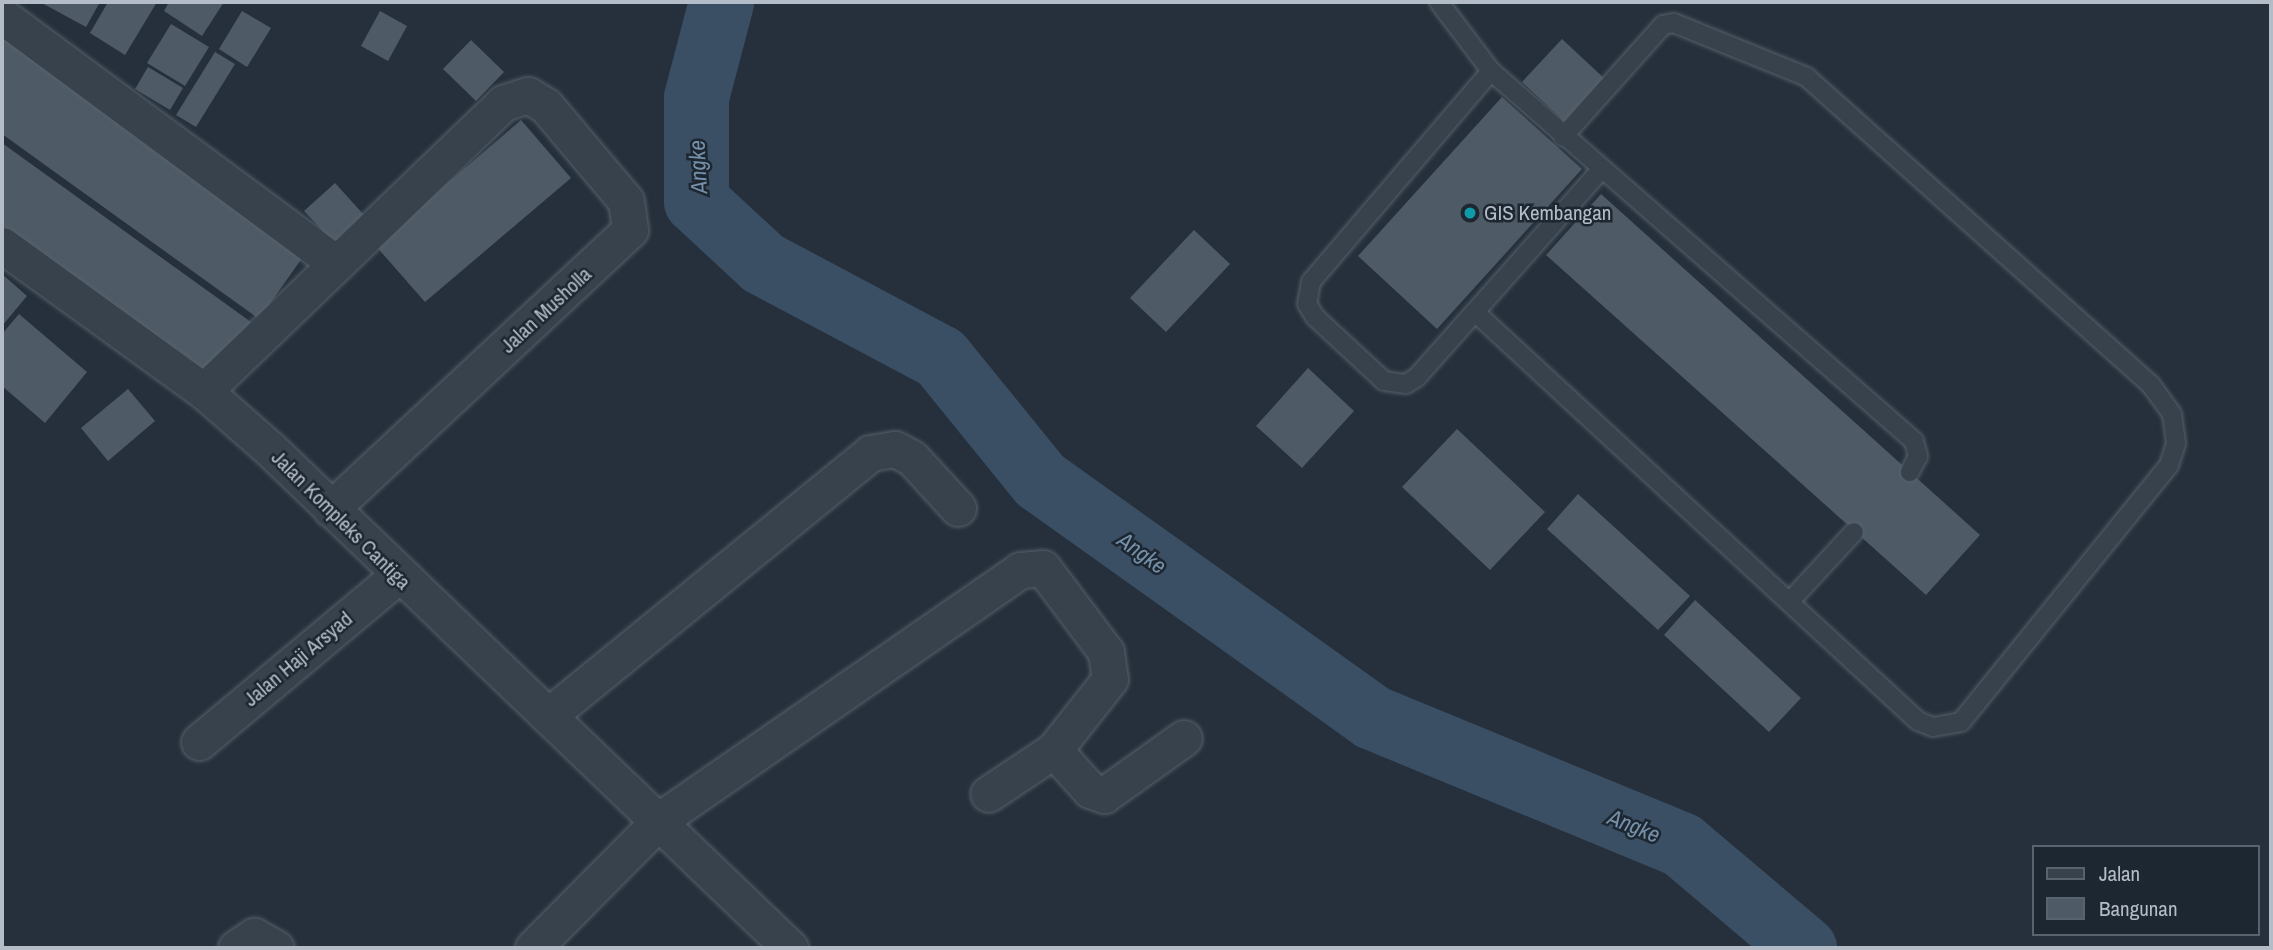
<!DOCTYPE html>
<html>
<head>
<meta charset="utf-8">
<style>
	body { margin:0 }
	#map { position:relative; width:2273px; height:950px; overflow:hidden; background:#25303c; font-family:"Archivo Narrow",sans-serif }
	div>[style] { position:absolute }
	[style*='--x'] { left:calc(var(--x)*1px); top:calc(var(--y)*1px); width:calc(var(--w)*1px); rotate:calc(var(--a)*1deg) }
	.river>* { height:65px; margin:-32.5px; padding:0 32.5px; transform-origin:32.5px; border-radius:32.5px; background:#3b4f64 }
	.building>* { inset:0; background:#4e5b67 }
	.roads { filter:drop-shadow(0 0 2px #56606a) drop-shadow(0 0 2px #56606a) }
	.lane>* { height:18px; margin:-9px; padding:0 9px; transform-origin:9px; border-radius:9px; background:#38424c }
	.street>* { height:35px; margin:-17.5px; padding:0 17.5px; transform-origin:17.5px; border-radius:17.5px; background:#38424c }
	.dots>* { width:19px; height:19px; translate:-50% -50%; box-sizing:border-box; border:4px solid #1d2731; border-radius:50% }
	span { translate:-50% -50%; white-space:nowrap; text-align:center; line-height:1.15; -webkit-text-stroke:5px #1d2731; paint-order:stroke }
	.poi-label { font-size:21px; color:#b4bdc7 }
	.left { translate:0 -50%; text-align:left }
	.street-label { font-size:21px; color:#b4bdc7 }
	.water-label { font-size:23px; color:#7690a9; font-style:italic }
	.frame { position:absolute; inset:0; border:4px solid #b4bdc7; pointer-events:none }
	.legend { position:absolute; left:2032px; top:845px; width:228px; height:91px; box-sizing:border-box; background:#1d2731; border:2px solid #59636d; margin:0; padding:9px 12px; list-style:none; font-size:21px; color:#b4bdc7 }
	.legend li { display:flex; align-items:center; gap:14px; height:35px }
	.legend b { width:35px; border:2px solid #59636d }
</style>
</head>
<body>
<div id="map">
	<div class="river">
		<div style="--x:721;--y:2;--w:98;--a:104.7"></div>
		<div style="--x:696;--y:97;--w:104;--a:90"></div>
		<div style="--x:696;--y:201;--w:91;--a:42.8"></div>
		<div style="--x:763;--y:263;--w:200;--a:28"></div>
		<div style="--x:940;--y:357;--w:159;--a:50.9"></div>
		<div style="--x:1040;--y:480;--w:408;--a:35.5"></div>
		<div style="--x:1372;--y:717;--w:335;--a:22.4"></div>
		<div style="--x:1682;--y:845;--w:160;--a:40.2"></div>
	</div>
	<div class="building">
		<div style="clip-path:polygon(40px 2px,100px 2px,86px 27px)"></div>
		<div style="clip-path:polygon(108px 2px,157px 2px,125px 55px,90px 33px)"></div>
		<div style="clip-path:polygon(169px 2px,224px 2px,202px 36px,164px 11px)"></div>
		<div style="clip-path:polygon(242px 11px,271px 28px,247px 67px,219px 49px)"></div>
		<div style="clip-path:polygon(380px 11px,407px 26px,388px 61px,361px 46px)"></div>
		<div style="clip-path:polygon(171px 24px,209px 47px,185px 86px,147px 63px)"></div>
		<div style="clip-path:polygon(2px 36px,305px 254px,259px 319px,2px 134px)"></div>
		<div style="clip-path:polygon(1562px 39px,1606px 80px,1566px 123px,1522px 82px)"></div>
		<div style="clip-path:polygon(471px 40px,504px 72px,476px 101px,443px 69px)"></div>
		<div style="clip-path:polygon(215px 52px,235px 64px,196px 127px,176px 115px)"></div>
		<div style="clip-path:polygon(148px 67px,183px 88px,170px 110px,135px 89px)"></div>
		<div style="clip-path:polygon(1502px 97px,1582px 169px,1437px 329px,1358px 256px)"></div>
		<div style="clip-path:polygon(521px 120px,571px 178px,425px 302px,375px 245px)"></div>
		<div style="clip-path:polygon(2px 143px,251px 322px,209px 381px,2px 232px)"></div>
		<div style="clip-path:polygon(335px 183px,364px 215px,334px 243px,304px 211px)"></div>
		<div style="clip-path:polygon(1601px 194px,1980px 535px,1926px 595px,1546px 255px)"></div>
		<div style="clip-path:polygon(1194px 230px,1230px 264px,1166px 332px,1130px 298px)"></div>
		<div style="clip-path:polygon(2px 274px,27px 296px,2px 326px)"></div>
		<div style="clip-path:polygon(19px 314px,87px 372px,45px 423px,2px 386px,2px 334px)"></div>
		<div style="clip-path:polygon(1308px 368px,1354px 411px,1302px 468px,1256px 426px)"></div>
		<div style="clip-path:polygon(128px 389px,155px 421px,108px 461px,81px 428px)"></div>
		<div style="clip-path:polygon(1457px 429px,1545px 512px,1490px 570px,1402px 487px)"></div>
		<div style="clip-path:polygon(1578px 494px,1690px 596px,1658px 630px,1547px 529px)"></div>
		<div style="clip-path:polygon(1695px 600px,1801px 698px,1769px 732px,1664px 635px)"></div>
	</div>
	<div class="roads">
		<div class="lane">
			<div style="--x:1439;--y:2;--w:86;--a:53"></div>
			<div style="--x:1491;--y:71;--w:562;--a:41.18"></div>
			<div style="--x:1914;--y:441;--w:16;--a:75"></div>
			<div style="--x:1918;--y:456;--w:18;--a:117"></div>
			<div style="--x:1491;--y:71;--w:277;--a:130.5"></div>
			<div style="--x:1311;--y:282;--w:22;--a:100"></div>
			<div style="--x:1307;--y:304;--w:15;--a:58"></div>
			<div style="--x:1315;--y:317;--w:94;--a:42.8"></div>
			<div style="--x:1384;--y:381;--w:22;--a:8"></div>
			<div style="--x:1406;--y:384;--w:13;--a:-32"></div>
			<div style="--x:1417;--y:377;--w:277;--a:-48.4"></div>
			<div style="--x:1476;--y:313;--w:602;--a:42.71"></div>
			<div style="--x:1918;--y:721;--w:16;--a:22"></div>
			<div style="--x:1933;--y:727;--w:28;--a:-10"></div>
			<div style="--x:1961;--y:722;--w:331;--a:-51"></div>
			<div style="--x:2169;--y:465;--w:23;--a:-72"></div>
			<div style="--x:2176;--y:443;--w:29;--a:-98"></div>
			<div style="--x:2172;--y:414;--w:37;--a:-126"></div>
			<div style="--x:2150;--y:384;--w:460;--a:-138.2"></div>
			<div style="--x:1807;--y:77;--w:144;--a:-157.9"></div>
			<div style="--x:1674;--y:23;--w:11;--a:170"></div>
			<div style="--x:1663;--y:25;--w:150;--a:131.8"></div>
			<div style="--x:1792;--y:599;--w:91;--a:-47.2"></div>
		</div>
		<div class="street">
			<div style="--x:2;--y:16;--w:415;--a:36.5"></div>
			<div style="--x:2;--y:245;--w:249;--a:35.9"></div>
			<div style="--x:204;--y:391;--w:88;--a:41.3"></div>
			<div style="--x:270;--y:449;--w:721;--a:43.82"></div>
			<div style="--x:204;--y:391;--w:415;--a:-43.9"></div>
			<div style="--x:503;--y:103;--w:26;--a:-18"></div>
			<div style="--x:528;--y:95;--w:21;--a:31"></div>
			<div style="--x:546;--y:106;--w:124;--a:49.9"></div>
			<div style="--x:626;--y:201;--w:29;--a:82"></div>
			<div style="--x:630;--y:230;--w:409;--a:137"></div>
			<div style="--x:548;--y:716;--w:416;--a:-39.2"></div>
			<div style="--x:870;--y:453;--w:25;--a:-9"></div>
			<div style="--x:895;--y:449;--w:19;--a:28"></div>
			<div style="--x:912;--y:458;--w:68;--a:47.4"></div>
			<div style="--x:199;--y:742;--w:257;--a:-39.9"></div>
			<div style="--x:1054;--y:750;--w:54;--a:48"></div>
			<div style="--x:1090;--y:790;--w:15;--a:20"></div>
			<div style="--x:1104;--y:795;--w:98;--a:-35.5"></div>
			<div style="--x:236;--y:948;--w:22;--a:-34"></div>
			<div style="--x:254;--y:936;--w:25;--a:29"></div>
			<div style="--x:533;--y:948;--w:182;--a:-45.2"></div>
			<div style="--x:661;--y:819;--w:437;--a:-34.7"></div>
			<div style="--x:1020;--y:570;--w:23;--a:-5"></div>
			<div style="--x:1043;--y:568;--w:105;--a:53.1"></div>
			<div style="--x:1106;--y:652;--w:27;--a:82"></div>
			<div style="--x:1110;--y:679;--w:90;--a:128.3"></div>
			<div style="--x:1054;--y:750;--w:79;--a:146.3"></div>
		</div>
	</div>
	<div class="dots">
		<div style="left:1470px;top:213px;background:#0f9aa8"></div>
	</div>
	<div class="poi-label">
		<span class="left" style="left:1484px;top:213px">GIS Kembangan</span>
	</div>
	<div class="street-label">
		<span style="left:546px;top:310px;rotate:-43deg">Jalan Musholla</span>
		<span style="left:341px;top:520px;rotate:45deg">Jalan Kompleks Cantiga</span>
		<span style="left:298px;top:659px;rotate:-40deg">Jalan Haji Arsyad</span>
	</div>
	<div class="water-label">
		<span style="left:698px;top:167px;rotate:-93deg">Angke</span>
		<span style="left:1142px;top:553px;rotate:36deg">Angke</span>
		<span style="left:1634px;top:826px;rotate:22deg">Angke</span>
	</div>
	<div class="frame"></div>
	<ul class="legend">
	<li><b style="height:9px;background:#38424c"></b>Jalan</li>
	<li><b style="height:19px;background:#4e5b67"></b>Bangunan</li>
	</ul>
</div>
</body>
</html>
